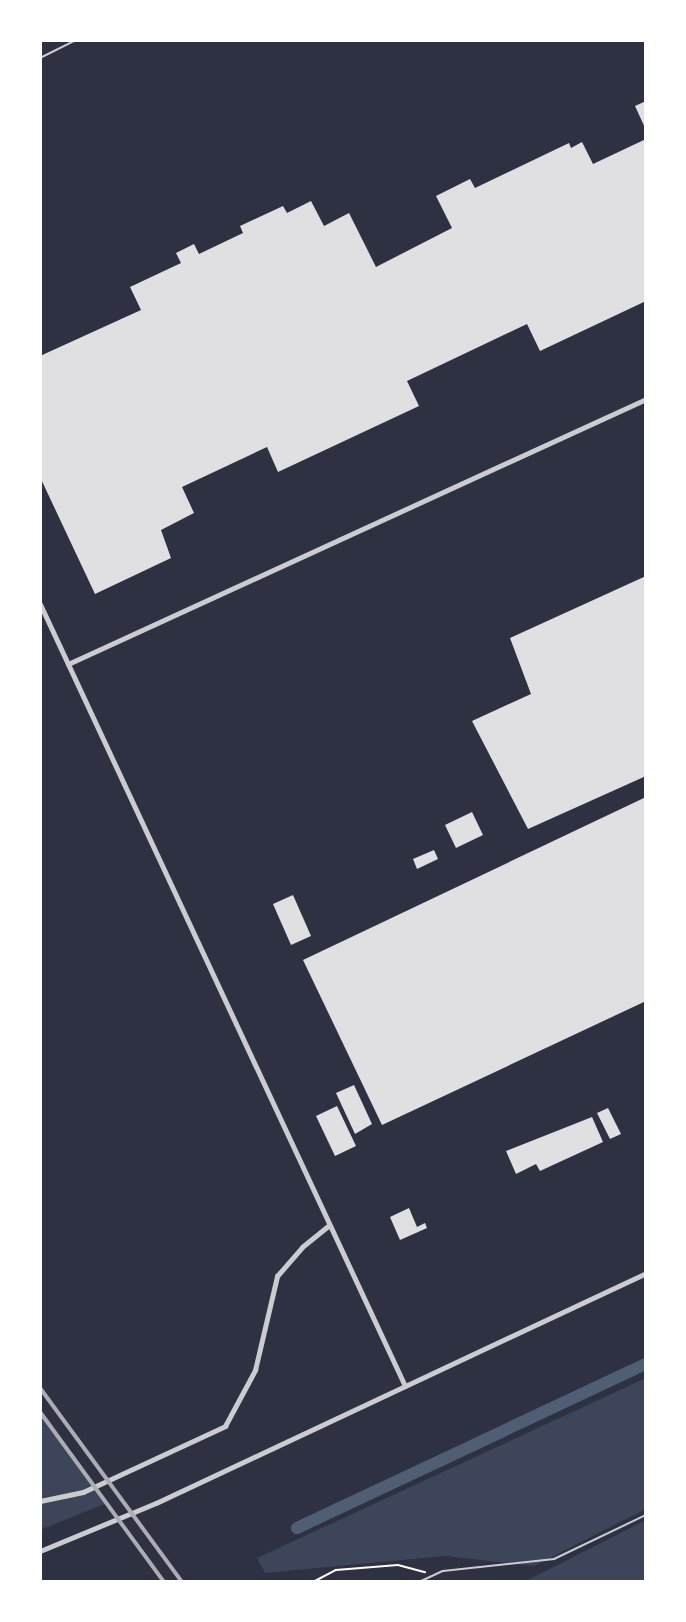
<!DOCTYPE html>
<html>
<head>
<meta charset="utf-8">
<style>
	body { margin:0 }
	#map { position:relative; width:686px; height:1622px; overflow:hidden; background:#2d3142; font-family:Arial,sans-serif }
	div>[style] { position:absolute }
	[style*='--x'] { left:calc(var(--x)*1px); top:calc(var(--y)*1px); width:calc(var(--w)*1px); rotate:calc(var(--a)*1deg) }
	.green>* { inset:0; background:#3c4559 }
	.canal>* { height:12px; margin:-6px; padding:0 6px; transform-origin:6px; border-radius:6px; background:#4f5d75 }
	.building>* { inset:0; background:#e0e0e3 }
	.path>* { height:2px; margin:-1px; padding:0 1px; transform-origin:1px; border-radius:1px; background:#fff }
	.service>* { height:2px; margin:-1px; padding:0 1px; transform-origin:1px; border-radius:1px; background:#caccd0 }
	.minor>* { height:5px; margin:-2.5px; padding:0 2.5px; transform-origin:2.5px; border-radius:2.5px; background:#caccd0 }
	.rail>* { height:4px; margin:-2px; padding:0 2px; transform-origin:2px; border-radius:2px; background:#abadb3 }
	span { translate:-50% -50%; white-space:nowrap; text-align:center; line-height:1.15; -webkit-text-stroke:6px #fff; paint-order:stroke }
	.frame { position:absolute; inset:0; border:42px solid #fff; pointer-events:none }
</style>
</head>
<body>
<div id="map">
	<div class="green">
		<div style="clip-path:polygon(646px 1378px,646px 1509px,534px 1566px,445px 1556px,265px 1573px,257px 1558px)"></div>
		<div style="clip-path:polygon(40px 1408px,107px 1503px,40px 1530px)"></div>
		<div style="clip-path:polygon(646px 1520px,646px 1582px,526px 1582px,526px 1581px)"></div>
	</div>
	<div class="canal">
		<div style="--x:297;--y:1528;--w:386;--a:-25.2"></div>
	</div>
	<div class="building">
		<div style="clip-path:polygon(646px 101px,646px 130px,635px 106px)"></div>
		<div style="clip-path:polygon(646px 139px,646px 301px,540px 351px,527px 324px,407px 381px,419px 406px,278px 472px,267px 447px,182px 487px,194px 513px,161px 530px,171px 558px,95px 594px,40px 477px,40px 356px,141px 310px,130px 287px,181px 263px,176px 253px,194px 244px,199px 254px,243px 233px,240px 226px,283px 206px,287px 213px,311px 201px,324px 226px,349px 213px,376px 267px,452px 228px,436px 196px,470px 179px,475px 188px,569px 143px,571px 148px,582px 142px,593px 164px)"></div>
		<div style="clip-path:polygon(646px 576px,646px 776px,528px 829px,472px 721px,531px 694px,510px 638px)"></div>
		<div style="clip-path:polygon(646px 797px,646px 1001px,382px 1125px,303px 960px)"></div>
		<div style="clip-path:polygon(472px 812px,483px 835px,456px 848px,445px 825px)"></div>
		<div style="clip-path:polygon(434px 850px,438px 859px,417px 869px,413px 859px)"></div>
		<div style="clip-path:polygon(293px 895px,311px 936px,291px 945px,273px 904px)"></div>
		<div style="clip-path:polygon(354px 1085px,372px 1124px,355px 1134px,336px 1093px)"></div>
		<div style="clip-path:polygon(337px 1106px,356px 1146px,335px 1156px,316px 1116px)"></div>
		<div style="clip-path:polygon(608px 1108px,621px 1134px,610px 1139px,597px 1113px)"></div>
		<div style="clip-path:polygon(592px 1117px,603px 1142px,540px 1171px,536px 1164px,516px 1174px,506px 1151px)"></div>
		<div style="clip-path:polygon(409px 1208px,417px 1227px,425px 1223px,427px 1228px,400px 1240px,390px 1217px)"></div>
	</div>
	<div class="path">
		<div style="--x:313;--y:1582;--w:26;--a:-28"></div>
		<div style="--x:336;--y:1570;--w:62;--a:-4.6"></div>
		<div style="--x:398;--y:1565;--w:28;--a:15"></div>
	</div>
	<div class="service">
		<div style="--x:40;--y:58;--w:40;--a:-26.6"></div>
		<div style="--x:419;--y:1582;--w:26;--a:-25"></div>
		<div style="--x:443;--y:1571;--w:112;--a:-6.2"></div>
		<div style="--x:554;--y:1559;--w:102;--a:-25.6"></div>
	</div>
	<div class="minor">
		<div style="--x:40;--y:604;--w:863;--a:64.98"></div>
		<div style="--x:68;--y:664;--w:636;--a:-24.63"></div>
		<div style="--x:40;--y:1501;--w:44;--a:-11.8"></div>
		<div style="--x:83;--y:1492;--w:157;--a:-24.9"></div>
		<div style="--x:225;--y:1426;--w:64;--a:-61.8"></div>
		<div style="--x:255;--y:1370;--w:97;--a:-76.8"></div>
		<div style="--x:277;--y:1276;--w:38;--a:-49"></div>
		<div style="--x:302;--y:1247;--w:35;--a:-39"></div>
		<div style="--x:40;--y:1551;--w:126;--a:-22.5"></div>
		<div style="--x:156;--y:1503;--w:541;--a:-25.14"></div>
	</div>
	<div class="rail">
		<div style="--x:40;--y:1388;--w:240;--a:53.8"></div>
		<div style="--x:40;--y:1412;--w:210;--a:53.9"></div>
	</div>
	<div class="frame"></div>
</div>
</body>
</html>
